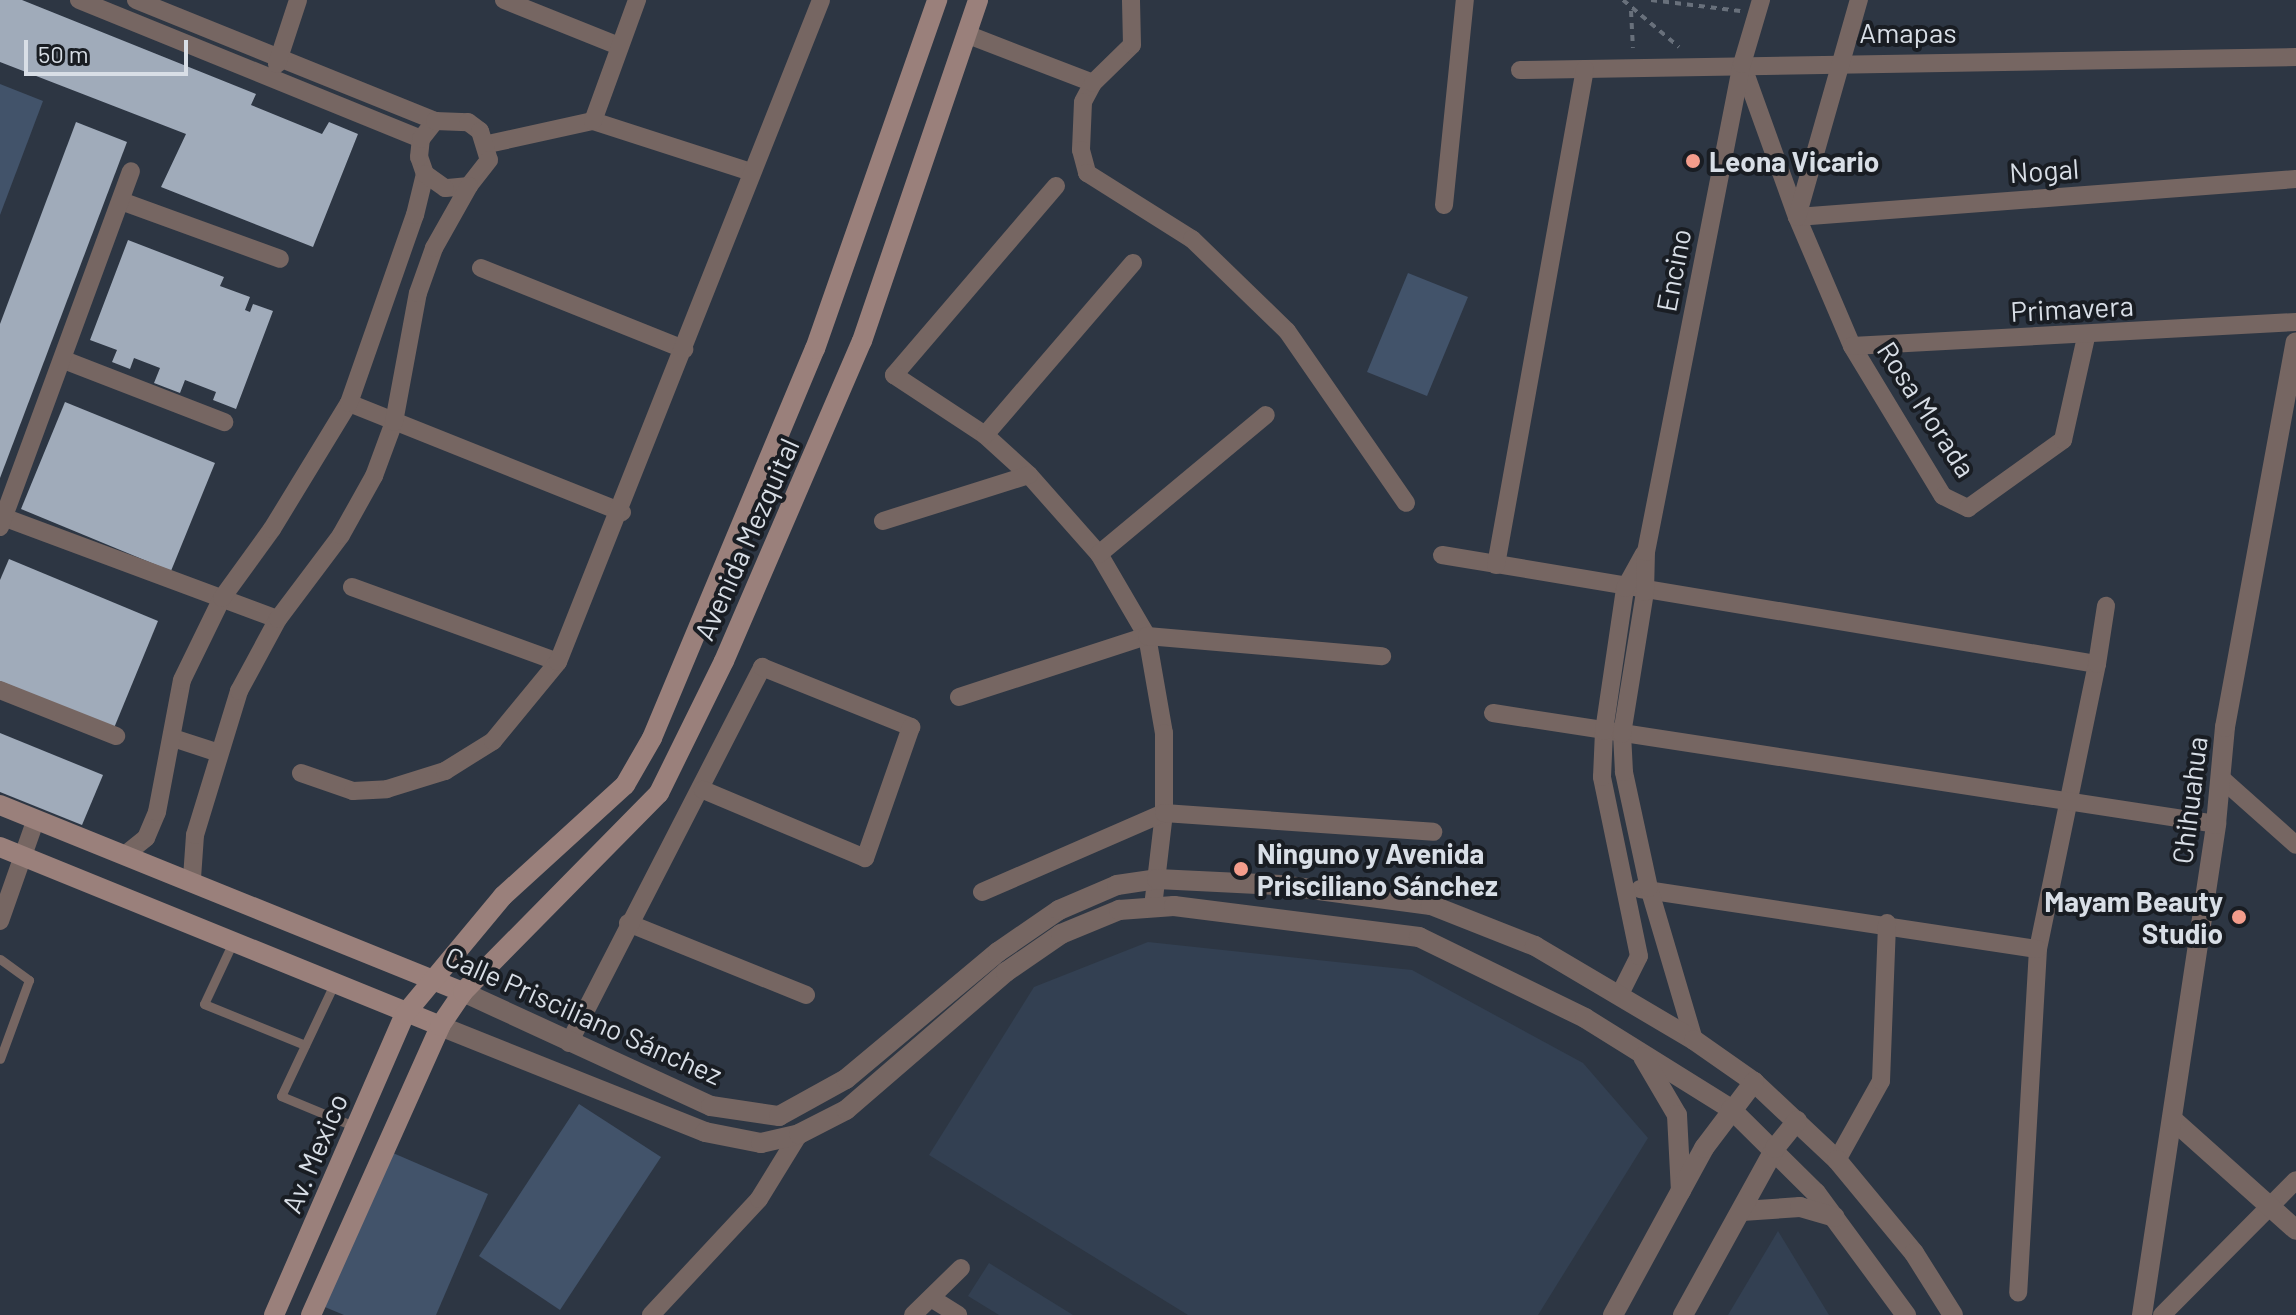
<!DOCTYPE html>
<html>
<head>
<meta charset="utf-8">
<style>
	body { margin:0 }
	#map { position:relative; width:2296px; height:1315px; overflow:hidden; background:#2d3643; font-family:Barlow,sans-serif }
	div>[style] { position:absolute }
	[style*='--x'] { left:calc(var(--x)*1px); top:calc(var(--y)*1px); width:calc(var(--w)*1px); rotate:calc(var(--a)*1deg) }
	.built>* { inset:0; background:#334052 }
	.green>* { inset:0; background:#42536a }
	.building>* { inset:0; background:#a0abba }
	.path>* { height:4px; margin-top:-2px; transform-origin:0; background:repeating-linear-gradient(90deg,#68707b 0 6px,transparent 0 12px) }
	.service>* { height:9px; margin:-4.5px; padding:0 4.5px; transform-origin:4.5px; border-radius:4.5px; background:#766662 }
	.minor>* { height:18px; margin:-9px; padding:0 9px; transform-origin:9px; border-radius:9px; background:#766662 }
	.tertiary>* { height:20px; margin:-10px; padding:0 10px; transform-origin:10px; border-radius:10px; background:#766662 }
	.secondary>* { height:20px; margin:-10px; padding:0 10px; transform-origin:10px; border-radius:10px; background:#9a807b }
	.dots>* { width:22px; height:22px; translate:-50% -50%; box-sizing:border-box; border:4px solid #191d23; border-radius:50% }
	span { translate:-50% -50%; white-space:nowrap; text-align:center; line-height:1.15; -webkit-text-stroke:8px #191d23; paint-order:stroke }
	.street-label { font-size:28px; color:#d8dee6 }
	.poi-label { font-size:28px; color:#d8dee6; font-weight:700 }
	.left { translate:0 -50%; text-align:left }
	.right { translate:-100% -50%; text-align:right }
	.scale { position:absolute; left:24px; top:40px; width:164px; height:36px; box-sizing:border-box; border:4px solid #d8dee6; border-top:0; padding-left:10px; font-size:24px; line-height:28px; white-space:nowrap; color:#d8dee6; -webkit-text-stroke:6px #191d23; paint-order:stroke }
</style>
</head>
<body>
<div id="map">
	<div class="built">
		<div style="clip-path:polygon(1148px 942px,1412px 970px,1583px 1063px,1648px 1138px,1538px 1315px,1188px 1315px,929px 1155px,1034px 987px)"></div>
		<div style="clip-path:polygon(1778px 1231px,1829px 1315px,1728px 1315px)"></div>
		<div style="clip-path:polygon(989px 1263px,1073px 1315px,999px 1315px,968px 1296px)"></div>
	</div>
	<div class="green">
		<div style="clip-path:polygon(0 84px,43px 101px,0 215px)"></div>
		<div style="clip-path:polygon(1408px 273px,1468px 297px,1427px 396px,1367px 372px)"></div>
		<div style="clip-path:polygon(579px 1104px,661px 1157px,560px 1310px,479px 1256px)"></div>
		<div style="clip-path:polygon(386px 1150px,488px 1194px,436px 1315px,344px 1315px,320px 1305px)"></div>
	</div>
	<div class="building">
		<div style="clip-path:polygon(0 0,22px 0,256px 94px,251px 105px,322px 134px,329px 122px,358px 134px,313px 247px,161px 187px,186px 134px,0 62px)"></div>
		<div style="clip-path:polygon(76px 122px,127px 142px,0 478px,0 324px)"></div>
		<div style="clip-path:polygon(128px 240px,224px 277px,220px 286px,250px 297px,245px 310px,250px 312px,253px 304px,273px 311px,236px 409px,213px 400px,216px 392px,185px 380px,180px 393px,154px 383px,160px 368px,134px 358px,130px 369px,112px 362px,117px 350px,90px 340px)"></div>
		<div style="clip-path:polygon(65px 402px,215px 463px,171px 571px,21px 509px)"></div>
		<div style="clip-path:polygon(9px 559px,158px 621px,114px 728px,0 681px,0 580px)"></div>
		<div style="clip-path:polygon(0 733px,103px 775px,82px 825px,0 792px)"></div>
	</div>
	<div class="path">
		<div style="--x:1623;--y:0;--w:73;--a:40"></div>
		<div style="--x:1651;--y:0;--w:90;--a:7"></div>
		<div style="--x:1631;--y:11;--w:37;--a:87"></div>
	</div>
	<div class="service">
		<div style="--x:233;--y:942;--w:68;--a:115.1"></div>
		<div style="--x:204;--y:1004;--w:109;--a:22.1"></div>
		<div style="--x:0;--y:959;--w:36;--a:36"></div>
		<div style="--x:29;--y:980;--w:84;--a:110.2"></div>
		<div style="--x:335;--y:982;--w:126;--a:115.3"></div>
		<div style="--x:281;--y:1096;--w:81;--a:22.5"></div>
	</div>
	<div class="minor">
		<div style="--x:79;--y:0;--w:369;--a:22.1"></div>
		<div style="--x:136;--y:0;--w:323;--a:22"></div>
		<div style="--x:504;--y:0;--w:124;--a:21.8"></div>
		<div style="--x:966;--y:34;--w:136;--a:21.1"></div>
		<div style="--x:1093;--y:83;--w:21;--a:118"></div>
		<div style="--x:1083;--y:102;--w:48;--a:92.4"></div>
		<div style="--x:1081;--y:150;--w:24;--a:75"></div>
		<div style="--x:1087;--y:173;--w:124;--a:32.2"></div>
		<div style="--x:1192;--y:239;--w:132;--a:44.1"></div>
		<div style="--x:1287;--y:331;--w:209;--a:55.3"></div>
		<div style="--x:277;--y:64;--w:67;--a:-71.8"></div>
		<div style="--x:1743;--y:67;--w:159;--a:70.2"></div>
		<div style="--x:1797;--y:217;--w:140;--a:66.9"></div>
		<div style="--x:1852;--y:346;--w:175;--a:58.8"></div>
		<div style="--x:1943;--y:496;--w:28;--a:26"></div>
		<div style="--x:1968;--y:508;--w:117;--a:-35.6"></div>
		<div style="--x:2063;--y:440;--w:106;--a:-77.4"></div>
		<div style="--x:1520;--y:70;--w:776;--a:-0.96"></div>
		<div style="--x:1093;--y:83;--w:54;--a:-44.3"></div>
		<div style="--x:1132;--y:45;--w:45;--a:-91.3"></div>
		<div style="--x:593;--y:121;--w:166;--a:17.9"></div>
		<div style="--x:488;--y:144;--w:107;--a:-12.4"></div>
		<div style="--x:593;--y:121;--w:129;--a:-70"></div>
		<div style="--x:1056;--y:186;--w:249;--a:130.6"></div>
		<div style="--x:894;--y:375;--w:109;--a:33.4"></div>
		<div style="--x:985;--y:435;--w:59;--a:42.3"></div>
		<div style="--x:1029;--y:475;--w:106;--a:48.5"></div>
		<div style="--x:1099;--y:554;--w:95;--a:59.7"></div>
		<div style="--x:1147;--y:636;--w:98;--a:80.1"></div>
		<div style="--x:1164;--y:733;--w:80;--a:90"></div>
		<div style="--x:1164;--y:813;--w:94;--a:96.7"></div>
		<div style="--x:121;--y:201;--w:169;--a:20"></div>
		<div style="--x:1444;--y:205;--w:206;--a:-84.2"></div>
		<div style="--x:1797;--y:217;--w:500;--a:-4.35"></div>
		<div style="--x:1797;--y:217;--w:226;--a:-74.1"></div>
		<div style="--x:481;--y:268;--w:219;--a:21.8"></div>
		<div style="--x:1852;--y:346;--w:445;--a:-3.1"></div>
		<div style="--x:64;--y:360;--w:172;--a:21.2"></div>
		<div style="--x:349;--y:403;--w:294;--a:21.8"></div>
		<div style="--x:985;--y:435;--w:227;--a:-49.3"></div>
		<div style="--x:3;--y:517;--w:293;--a:20.4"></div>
		<div style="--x:883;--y:521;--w:153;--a:-17.5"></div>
		<div style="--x:0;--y:527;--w:379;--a:-69.8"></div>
		<div style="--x:1099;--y:554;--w:217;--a:-39.8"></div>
		<div style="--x:1442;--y:555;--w:664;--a:9.45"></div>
		<div style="--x:2097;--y:664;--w:291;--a:101.7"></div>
		<div style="--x:2038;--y:949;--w:344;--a:93.3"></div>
		<div style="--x:1496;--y:565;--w:504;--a:-79.83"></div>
		<div style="--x:352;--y:587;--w:219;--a:20"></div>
		<div style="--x:2097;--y:664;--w:59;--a:-81.2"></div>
		<div style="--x:0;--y:690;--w:125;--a:21.6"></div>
		<div style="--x:959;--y:697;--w:198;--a:-18"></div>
		<div style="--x:1147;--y:636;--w:236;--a:4.9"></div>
		<div style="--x:1493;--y:713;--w:731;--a:8.73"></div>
		<div style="--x:173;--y:738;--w:48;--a:18.1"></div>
		<div style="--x:301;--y:773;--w:55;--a:19.1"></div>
		<div style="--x:353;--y:791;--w:34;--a:-3"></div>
		<div style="--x:387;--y:789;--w:61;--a:-17.2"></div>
		<div style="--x:445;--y:771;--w:57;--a:-32"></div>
		<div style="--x:493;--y:741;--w:102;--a:-50.6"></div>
		<div style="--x:558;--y:662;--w:712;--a:-68.33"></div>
		<div style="--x:2222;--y:779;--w:99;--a:41.7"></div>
		<div style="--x:126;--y:854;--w:26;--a:-39"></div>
		<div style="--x:146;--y:838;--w:28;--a:-67"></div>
		<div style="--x:157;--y:812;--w:134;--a:-79.3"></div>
		<div style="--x:182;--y:680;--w:91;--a:-64"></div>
		<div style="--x:222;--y:598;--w:85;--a:-54.1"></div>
		<div style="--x:272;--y:529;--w:148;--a:-58.6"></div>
		<div style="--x:349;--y:403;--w:199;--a:-70.7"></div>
		<div style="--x:415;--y:215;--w:42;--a:-76.3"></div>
		<div style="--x:425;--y:174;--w:18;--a:-109"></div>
		<div style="--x:419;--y:157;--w:18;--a:-84"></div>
		<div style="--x:421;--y:139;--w:23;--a:-52"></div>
		<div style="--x:435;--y:121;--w:33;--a:2"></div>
		<div style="--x:468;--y:122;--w:15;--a:37"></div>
		<div style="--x:480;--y:131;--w:30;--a:73"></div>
		<div style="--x:489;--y:160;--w:33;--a:128"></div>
		<div style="--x:469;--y:186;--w:24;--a:175"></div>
		<div style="--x:445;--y:188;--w:24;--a:-145"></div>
		<div style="--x:192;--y:878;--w:43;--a:-86"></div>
		<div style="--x:195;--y:835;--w:151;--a:-73"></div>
		<div style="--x:239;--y:691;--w:82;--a:-61.6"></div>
		<div style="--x:278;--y:619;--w:105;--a:-53.1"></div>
		<div style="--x:341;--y:535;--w:68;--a:-60.8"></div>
		<div style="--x:374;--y:476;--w:58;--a:-69.7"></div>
		<div style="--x:394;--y:422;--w:131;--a:-79.5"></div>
		<div style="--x:418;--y:293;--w:48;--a:-70.4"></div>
		<div style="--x:434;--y:248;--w:71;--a:-60.6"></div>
		<div style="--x:1640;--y:889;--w:402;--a:8.6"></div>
		<div style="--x:982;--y:892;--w:198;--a:-23.5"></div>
		<div style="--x:1164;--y:813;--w:270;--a:4"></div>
		<div style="--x:0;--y:921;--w:108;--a:-70.6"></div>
		<div style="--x:628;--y:923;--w:192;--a:22"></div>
		<div style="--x:1620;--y:994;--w:42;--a:-63.4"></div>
		<div style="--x:1639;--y:956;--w:183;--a:-101.7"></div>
		<div style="--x:1602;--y:777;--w:46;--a:-87.5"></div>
		<div style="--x:1604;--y:731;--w:145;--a:-81.6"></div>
		<div style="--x:1625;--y:588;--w:39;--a:-61"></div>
		<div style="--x:1694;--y:1040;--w:159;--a:-106.5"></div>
		<div style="--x:1649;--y:888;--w:119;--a:-102.2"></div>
		<div style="--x:1624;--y:772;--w:38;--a:-93"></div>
		<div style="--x:1622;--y:734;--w:144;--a:-80.8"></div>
		<div style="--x:1645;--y:592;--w:40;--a:-88.6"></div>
		<div style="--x:1646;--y:552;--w:497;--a:-78.9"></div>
		<div style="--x:1742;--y:64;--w:67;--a:-73.5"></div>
		<div style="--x:569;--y:1043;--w:423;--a:-62.8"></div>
		<div style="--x:762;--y:667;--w:161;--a:21.9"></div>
		<div style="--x:911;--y:727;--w:139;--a:109.3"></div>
		<div style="--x:865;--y:858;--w:176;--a:-157.2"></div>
		<div style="--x:1837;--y:1160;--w:90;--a:-60.9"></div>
		<div style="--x:1881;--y:1081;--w:158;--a:-87.8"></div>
		<div style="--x:931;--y:1298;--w:32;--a:32"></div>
		<div style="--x:651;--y:1315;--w:158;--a:-47"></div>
		<div style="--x:759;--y:1199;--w:76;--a:-58.4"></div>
		<div style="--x:913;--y:1315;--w:67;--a:-44.4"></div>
		<div style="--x:2162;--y:1315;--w:190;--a:-45.2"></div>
	</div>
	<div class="tertiary">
		<div style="--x:463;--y:992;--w:273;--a:24.7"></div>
		<div style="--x:711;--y:1106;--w:69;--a:8.4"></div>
		<div style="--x:779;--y:1116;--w:77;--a:-28.9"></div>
		<div style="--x:846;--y:1079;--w:198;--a:-39.9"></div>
		<div style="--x:998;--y:952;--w:74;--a:-34.5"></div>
		<div style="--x:1059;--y:910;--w:63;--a:-23.3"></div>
		<div style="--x:1117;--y:885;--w:40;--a:-8.5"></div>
		<div style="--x:1157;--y:879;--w:124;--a:2.8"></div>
		<div style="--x:1281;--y:885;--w:151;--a:7.6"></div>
		<div style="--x:1431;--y:905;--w:112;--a:21.5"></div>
		<div style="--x:1535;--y:946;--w:185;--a:30.6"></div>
		<div style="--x:1694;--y:1040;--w:73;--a:35"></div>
		<div style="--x:1754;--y:1082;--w:114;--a:43.2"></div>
		<div style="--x:1837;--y:1160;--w:121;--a:50.4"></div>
		<div style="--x:1914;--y:1253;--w:73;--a:57.8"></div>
		<div style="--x:440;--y:1026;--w:285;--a:21.8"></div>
		<div style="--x:705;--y:1132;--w:57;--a:11.1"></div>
		<div style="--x:761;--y:1143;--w:39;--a:-13"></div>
		<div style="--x:799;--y:1134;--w:53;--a:-27.1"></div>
		<div style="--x:846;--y:1110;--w:211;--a:-40.8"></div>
		<div style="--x:1006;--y:972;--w:67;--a:-34.6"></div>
		<div style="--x:1061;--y:934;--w:63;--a:-22.5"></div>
		<div style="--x:1119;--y:910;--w:55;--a:-4.2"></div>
		<div style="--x:1174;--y:906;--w:247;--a:7.2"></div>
		<div style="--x:1419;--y:937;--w:185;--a:26"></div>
		<div style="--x:1585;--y:1018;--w:172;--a:31.9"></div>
		<div style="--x:1731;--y:1109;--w:120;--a:44.7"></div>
		<div style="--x:1816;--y:1193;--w:152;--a:53.6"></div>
		<div style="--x:1643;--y:1057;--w:67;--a:59.6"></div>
		<div style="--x:1677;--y:1115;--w:76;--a:87"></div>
		<div style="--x:2172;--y:1119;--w:166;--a:41.8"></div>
		<div style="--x:1742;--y:1211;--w:58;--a:-3.9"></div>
		<div style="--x:1800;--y:1207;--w:36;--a:16"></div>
		<div style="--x:1613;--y:1315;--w:190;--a:-61.4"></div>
		<div style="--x:1704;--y:1148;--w:83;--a:-52.9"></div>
		<div style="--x:1683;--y:1315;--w:191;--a:-61.1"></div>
		<div style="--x:1775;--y:1148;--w:35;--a:-51"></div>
		<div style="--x:2142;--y:1315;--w:497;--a:-81.4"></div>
		<div style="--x:2216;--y:824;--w:97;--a:-84.7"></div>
		<div style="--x:2225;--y:727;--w:391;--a:-79.6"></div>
	</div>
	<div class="secondary">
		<div style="--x:0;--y:805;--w:499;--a:22"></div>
		<div style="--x:0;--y:847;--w:475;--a:22.1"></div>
		<div style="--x:274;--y:1315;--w:328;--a:-66.5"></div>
		<div style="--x:405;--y:1014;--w:153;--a:-50.3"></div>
		<div style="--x:503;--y:896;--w:165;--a:-42.3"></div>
		<div style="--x:625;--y:785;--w:54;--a:-60.1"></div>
		<div style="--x:652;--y:738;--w:422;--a:-67.3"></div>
		<div style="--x:815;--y:349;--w:370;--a:-70.7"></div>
		<div style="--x:311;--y:1315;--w:316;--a:-65.9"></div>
		<div style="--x:440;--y:1026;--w:41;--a:-55.9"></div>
		<div style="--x:463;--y:992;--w:279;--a:-45.4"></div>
		<div style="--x:659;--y:793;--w:147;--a:-63.8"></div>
		<div style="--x:724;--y:661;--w:348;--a:-66.7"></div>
		<div style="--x:862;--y:341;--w:360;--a:-71.2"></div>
	</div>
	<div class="dots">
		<div style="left:1693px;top:161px;background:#f49d8c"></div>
		<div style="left:1241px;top:869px;background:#f49d8c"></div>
		<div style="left:2239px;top:917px;background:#f49d8c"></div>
	</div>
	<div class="street-label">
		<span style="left:1908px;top:32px">Amapas</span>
		<span style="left:2044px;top:170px;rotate:-4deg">Nogal</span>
		<span style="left:1673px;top:270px;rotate:-79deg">Encino</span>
		<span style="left:2072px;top:308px;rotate:-3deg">Primavera</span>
		<span style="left:1927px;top:409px;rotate:57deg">Rosa Morada</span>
		<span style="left:746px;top:539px;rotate:-66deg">Avenida Mezquital</span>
		<span style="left:2189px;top:800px;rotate:-83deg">Chihuahua</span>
		<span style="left:584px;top:1015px;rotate:24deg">Calle Prisciliano Sánchez</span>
		<span style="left:314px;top:1153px;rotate:-67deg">Av. Mexico</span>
	</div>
	<div class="poi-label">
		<span class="left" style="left:1709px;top:161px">Leona Vicario</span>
		<span class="left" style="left:1257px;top:869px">Ninguno y Avenida<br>Prisciliano Sánchez</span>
		<span class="right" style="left:2223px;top:917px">Mayam Beauty<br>Studio</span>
	</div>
	<div class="scale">50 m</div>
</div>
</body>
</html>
